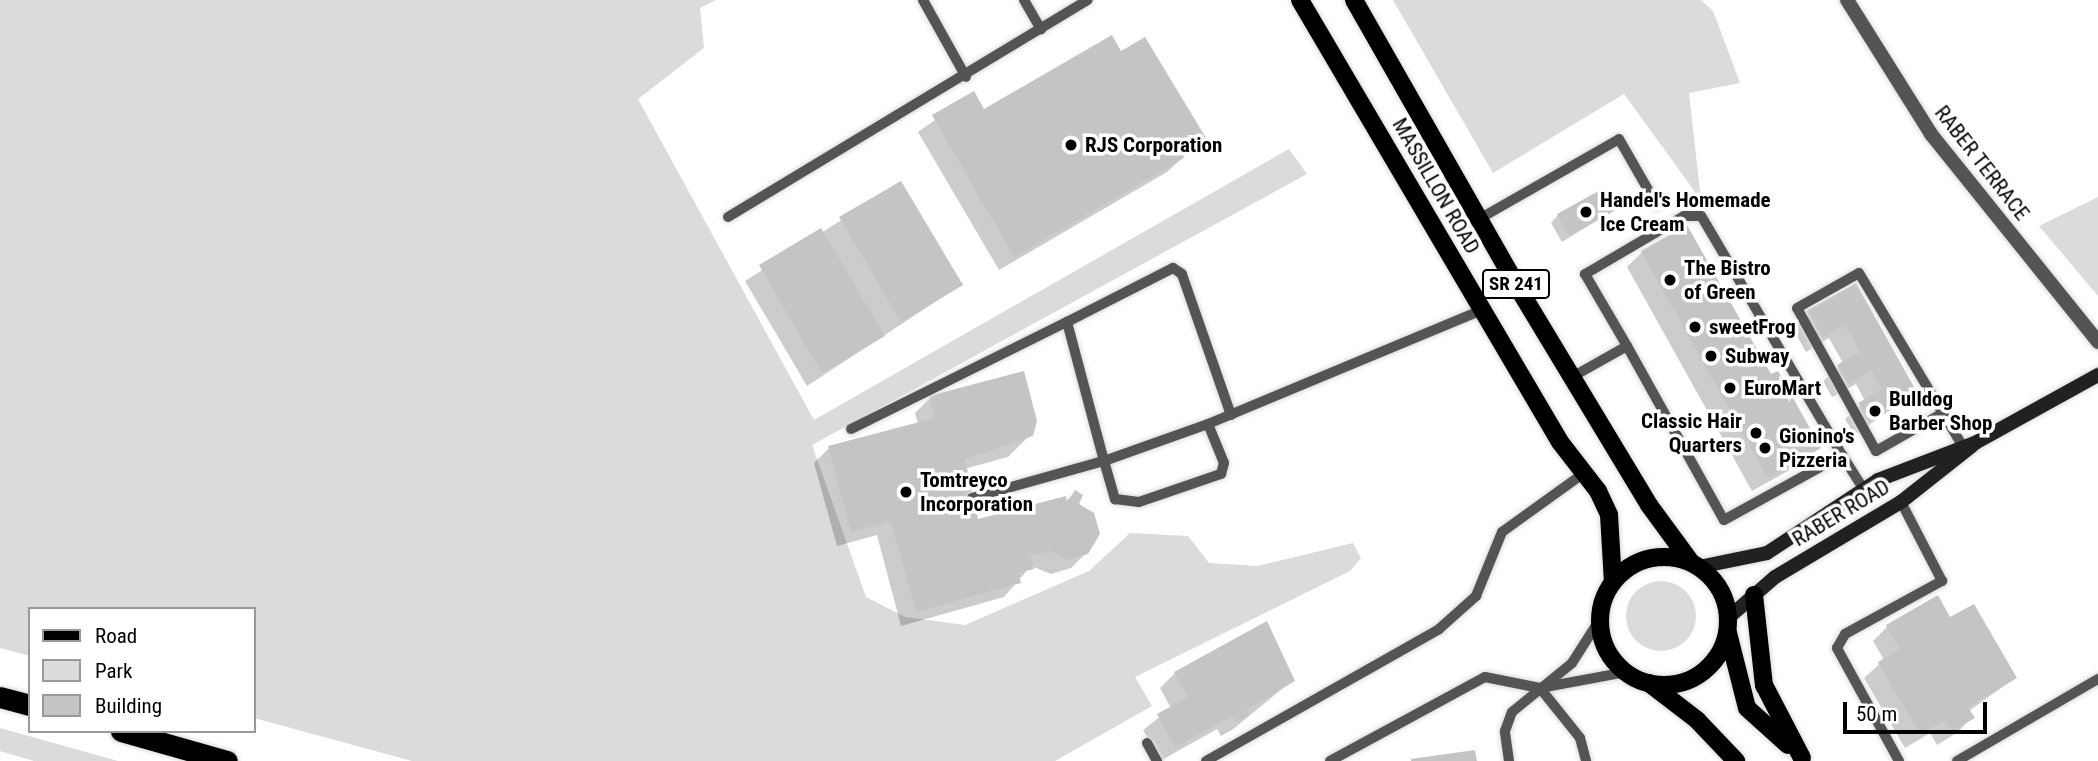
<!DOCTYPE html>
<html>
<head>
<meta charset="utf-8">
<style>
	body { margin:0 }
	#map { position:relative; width:2098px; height:761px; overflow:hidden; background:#fff; font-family:"Roboto Condensed",sans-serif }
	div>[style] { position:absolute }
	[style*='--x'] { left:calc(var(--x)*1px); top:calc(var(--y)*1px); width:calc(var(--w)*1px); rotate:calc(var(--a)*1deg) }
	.green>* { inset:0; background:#dbdbdb }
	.round { border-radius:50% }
	.shadow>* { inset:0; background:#0003 }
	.building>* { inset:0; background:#c4c4c4 }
	.roads { filter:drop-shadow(0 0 2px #dbdbdb) drop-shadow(0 0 2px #dbdbdb) }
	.lane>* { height:10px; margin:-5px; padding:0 5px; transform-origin:5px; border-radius:5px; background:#545454 }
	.street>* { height:14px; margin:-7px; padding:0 7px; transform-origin:7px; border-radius:7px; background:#545454 }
	.secondary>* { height:14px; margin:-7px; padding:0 7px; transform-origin:7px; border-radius:7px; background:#212121 }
	.primary>* { height:18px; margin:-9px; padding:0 9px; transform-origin:9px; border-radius:9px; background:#000 }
	.primary>.ring { margin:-9px; padding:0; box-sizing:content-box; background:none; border:18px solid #000; border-radius:50% }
	.highway>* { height:21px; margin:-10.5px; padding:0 10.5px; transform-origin:10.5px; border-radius:10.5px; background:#000 }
	.dots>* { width:19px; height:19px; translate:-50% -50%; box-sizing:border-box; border:4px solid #fff; border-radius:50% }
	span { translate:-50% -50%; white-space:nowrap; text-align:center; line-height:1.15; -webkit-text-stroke:7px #fff; paint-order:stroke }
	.shield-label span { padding:2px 5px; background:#fff; border:2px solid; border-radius:5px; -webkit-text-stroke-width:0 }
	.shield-label { font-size:19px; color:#000; font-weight:700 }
	.poi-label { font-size:21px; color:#000; font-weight:700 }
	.left { translate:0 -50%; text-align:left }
	.right { translate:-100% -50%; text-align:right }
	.street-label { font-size:21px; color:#000 }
	.legend { position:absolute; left:28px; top:607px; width:228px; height:126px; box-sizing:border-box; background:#fff; border:2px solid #999; margin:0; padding:9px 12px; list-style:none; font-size:21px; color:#000 }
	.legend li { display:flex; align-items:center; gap:14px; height:35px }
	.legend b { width:35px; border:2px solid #999 }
	.scale { position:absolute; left:1843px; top:702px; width:144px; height:32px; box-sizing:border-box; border:4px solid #000; border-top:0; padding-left:9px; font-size:21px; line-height:24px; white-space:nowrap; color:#000; -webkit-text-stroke:5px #fff; paint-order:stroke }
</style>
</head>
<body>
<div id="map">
	<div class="green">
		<div style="clip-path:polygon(0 0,716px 0,700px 8px,704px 48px,638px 99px,814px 420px,1289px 149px,1307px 174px,812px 445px,866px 597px,905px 617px,965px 625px,1089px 571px,1130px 533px,1188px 536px,1209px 563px,1257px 566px,1353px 543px,1361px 558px,1350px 571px,1135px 677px,1152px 706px,1055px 761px,412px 761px,254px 718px,254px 609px,30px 609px,30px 656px,0 648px)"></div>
		<div style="clip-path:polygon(1393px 0,1701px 0,1713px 11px,1740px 83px,1689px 93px,1701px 200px,1624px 94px,1493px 173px)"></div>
		<div style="clip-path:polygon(2098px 197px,2098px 296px,2039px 226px)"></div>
		<div class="round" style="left:1626px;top:581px;width:70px;height:70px"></div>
		<div style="clip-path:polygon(0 728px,118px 761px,34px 761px,0 751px)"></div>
	</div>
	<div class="shadow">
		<div style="clip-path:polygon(1120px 53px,1204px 138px,1167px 172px,999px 270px,918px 132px,973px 93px,984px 111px)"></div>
		<div style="clip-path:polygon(900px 183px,961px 285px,807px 386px,745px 281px)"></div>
		<div style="clip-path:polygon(1614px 210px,1562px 242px,1551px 223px,1558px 215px)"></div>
		<div style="clip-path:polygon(1642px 252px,1770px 377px,1819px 448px,1804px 462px,1752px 491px,1627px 267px)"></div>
		<div style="clip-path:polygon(1855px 285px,1916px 393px,1854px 435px,1845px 419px,1865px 401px,1856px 384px,1832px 397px,1823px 381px,1843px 363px,1829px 338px,1806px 352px,1792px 327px)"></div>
		<div style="clip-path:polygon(930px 398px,1033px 432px,1008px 457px,964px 469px,977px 521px,1065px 502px,1075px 492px,1086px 553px,1071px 568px,1051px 574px,1031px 566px,1004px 597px,901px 626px,877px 535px,837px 546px,814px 463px,829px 448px,918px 424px,915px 413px)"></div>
		<div style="clip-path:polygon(1950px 619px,2015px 678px,1969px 711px,1972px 717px,1958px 732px,1937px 745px,1930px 733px,1905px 748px,1864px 678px,1884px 660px,1873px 641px,1887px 627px)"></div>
		<div style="clip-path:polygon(1175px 673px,1293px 680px,1232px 730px,1221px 736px,1217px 729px,1160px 761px,1143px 730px,1171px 708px,1160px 688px)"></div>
	</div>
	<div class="building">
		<div style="clip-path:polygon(1112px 35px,1121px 51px,1145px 37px,1206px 138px,1181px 153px,1184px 158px,1014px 257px,932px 115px,974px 91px,984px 109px)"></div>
		<div style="clip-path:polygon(901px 181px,963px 285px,901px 322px,839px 217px)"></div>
		<div style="clip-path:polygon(1604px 188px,1616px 210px,1569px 236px,1557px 214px)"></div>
		<div style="clip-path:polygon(1687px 225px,1771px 374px,1778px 371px,1821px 448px,1768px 478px,1641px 251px)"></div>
		<div style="clip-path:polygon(821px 228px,885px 336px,822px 373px,759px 265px)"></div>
		<div style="clip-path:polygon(1856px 283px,1918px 394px,1869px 421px,1858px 403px,1882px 389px,1871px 370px,1848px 384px,1837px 365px,1860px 352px,1845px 325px,1821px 338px,1806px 311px)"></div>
		<div style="clip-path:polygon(1024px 371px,1037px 421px,1033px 436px,965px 459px,978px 519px,1066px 496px,1067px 503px,1075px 490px,1083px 495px,1079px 504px,1094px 513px,1100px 534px,1088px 554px,1067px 560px,1051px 551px,1030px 556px,1034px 569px,1018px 573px,1021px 583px,916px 612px,891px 521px,851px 532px,828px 446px,935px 418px,929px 396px)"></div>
		<div style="clip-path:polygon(1938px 595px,1950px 617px,1974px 604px,2017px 678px,1968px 707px,1975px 718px,1952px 731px,1945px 720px,1920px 734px,1878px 662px,1900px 649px,1886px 625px)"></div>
		<div style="clip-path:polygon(1267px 621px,1295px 681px,1246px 710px,1249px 715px,1236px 722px,1232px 716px,1175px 747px,1157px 714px,1188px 697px,1174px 672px)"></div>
		<div style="clip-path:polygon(1475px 750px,1477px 761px,1411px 761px,1411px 759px)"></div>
	</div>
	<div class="roads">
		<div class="lane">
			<div style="--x:923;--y:0;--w:88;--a:60.8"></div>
			<div style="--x:1024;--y:0;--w:34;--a:60"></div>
			<div style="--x:728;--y:217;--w:420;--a:-31.1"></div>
			<div style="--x:1479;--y:219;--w:161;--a:-29.7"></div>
			<div style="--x:1619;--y:139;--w:76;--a:60.1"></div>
			<div style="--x:1572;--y:377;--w:63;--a:-29.4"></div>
			<div style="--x:1627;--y:346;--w:199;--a:60.9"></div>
			<div style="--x:1724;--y:520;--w:135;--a:-28.8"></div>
			<div style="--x:1842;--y:455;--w:277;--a:-120.5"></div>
			<div style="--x:1701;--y:216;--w:17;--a:180"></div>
			<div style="--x:1684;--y:216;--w:115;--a:149.6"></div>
			<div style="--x:1585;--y:274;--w:83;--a:59.7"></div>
			<div style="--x:1941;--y:414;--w:75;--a:150.4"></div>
			<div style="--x:1876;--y:451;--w:163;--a:-118.9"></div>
			<div style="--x:1797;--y:308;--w:71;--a:-29.4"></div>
			<div style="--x:1859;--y:273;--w:203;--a:59.1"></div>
			<div style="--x:1231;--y:415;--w:149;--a:-109.2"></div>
			<div style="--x:1182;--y:274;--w:11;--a:-146"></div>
			<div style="--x:1173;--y:268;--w:119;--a:153"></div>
			<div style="--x:1067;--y:322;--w:144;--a:75.1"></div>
			<div style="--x:1104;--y:461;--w:110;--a:-19.6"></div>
			<div style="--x:1208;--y:424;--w:297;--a:-22.6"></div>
			<div style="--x:851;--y:429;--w:241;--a:-26.4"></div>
			<div style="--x:1842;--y:455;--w:41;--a:57.8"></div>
			<div style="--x:972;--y:498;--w:137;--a:-15.7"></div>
			<div style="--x:1104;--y:461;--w:40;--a:74"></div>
			<div style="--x:1115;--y:499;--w:24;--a:7"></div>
			<div style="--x:1139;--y:502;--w:87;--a:-18.9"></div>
			<div style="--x:1221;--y:474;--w:11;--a:-75"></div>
			<div style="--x:1224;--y:463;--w:42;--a:-112.3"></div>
			<div style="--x:1540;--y:688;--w:64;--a:51.3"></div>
			<div style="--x:1580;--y:738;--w:24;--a:75"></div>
			<div style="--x:1147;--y:743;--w:21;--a:61"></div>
			<div style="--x:1206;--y:761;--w:268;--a:-29.5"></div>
			<div style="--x:1439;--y:629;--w:50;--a:-41.7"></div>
			<div style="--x:1476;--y:596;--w:69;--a:-67.9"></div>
			<div style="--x:1502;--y:532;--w:101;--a:-35.7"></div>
			<div style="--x:1330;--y:761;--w:176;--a:-28.5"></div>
			<div style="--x:1485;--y:677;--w:56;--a:11.3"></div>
			<div style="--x:1540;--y:688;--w:87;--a:-10.5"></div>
			<div style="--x:1509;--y:761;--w:30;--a:-98"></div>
			<div style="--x:1505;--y:731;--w:20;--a:-70"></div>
			<div style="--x:1512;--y:712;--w:77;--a:-39.2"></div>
			<div style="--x:1572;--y:663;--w:52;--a:-57.5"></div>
			<div style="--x:1899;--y:761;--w:129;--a:-118.8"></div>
			<div style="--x:1837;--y:648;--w:16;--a:-60"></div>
			<div style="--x:1845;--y:634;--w:111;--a:-28.7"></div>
			<div style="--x:1942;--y:581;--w:89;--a:-117.4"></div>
			<div style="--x:1957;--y:761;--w:163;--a:-30.2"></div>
		</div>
		<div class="street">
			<div style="--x:1847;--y:0;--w:158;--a:57.9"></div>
			<div style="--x:1931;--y:134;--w:267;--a:51.2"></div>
		</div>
		<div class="secondary">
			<div style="--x:1699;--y:567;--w:69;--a:-11.6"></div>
			<div style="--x:1767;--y:553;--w:133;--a:-33.3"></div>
			<div style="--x:1878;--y:480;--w:104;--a:-20.9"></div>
			<div style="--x:1975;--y:443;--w:141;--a:-28.9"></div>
			<div style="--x:1728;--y:618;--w:62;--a:-41.1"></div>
			<div style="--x:1775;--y:577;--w:147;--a:-30.8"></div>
			<div style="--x:1901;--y:502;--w:90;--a:-38.3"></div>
		</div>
		<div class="primary">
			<div style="--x:1300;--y:0;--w:513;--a:59.53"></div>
			<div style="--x:1560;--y:442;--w:62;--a:52.2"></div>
			<div style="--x:1598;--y:491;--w:26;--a:65"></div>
			<div style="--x:1609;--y:515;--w:67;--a:86.6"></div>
			<div style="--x:1354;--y:0;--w:335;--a:60.3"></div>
			<div style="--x:1520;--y:291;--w:250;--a:58.9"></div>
			<div style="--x:1649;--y:505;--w:69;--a:53.8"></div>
			<div class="ring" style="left:1600px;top:557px;width:110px;height:110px"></div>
			<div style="--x:1754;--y:595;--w:91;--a:83.7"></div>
			<div style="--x:1764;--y:685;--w:82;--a:62.5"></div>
			<div style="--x:1728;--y:633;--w:77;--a:75.8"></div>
			<div style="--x:1747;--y:708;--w:55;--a:42.1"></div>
			<div style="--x:1649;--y:683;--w:61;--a:37.6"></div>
			<div style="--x:1697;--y:720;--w:57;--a:46.4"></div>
		</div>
		<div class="highway">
			<div style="--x:0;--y:697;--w:31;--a:15"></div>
			<div style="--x:121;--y:731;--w:110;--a:15.8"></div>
		</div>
	</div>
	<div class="dots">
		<div style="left:1071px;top:145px;background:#000"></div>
		<div style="left:1586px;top:212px;background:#000"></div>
		<div style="left:1670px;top:280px;background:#000"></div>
		<div style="left:1695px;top:327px;background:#000"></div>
		<div style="left:1711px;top:356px;background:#000"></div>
		<div style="left:1730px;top:388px;background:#000"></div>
		<div style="left:1875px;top:411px;background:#000"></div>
		<div style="left:1756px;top:433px;background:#000"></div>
		<div style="left:1765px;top:448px;background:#000"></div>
		<div style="left:906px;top:492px;background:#000"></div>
	</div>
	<div class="shield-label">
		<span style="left:1516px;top:284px">SR 241</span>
	</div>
	<div class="poi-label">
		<span class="left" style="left:1085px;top:145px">RJS Corporation</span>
		<span class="left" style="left:1600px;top:212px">Handel's Homemade<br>Ice Cream</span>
		<span class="left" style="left:1684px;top:280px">The Bistro<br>of Green</span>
		<span class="left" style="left:1709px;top:327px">sweetFrog</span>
		<span class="left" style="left:1725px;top:356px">Subway</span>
		<span class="left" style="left:1744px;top:388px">EuroMart</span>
		<span class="left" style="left:1889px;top:411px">Bulldog<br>Barber Shop</span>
		<span class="right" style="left:1742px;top:433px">Classic Hair<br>Quarters</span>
		<span class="left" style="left:1779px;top:448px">Gionino's<br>Pizzeria</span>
		<span class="left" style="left:920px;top:492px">Tomtreyco<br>Incorporation</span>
	</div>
	<div class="street-label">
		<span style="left:1982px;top:163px;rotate:52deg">RABER TERRACE</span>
		<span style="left:1436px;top:186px;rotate:60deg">MASSILLON ROAD</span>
		<span style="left:1841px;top:513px;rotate:-31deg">RABER ROAD</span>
	</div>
	<ul class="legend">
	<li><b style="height:9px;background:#000"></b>Road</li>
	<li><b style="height:19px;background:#dbdbdb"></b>Park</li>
	<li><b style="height:19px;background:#c4c4c4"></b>Building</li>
	</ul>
	<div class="scale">50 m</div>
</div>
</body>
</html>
